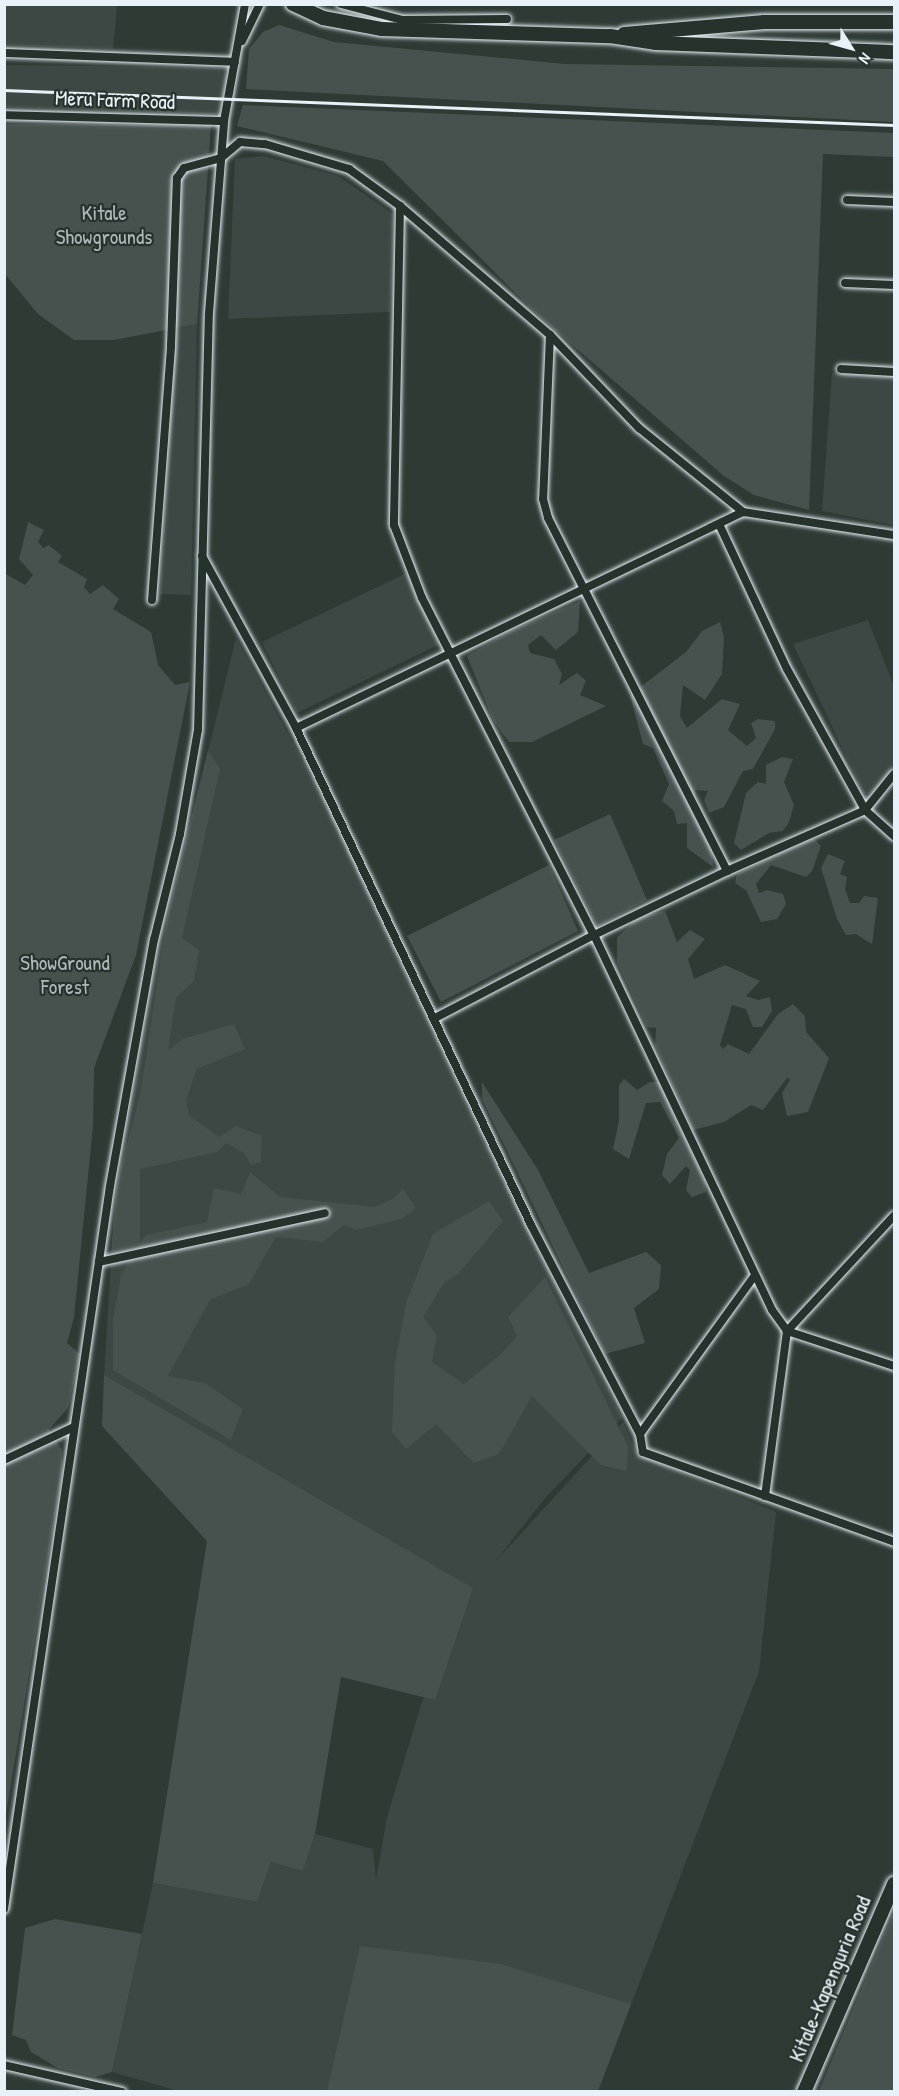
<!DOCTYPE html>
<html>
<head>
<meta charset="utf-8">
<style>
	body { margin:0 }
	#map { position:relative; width:899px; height:2096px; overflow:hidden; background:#2e3b35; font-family:"Patrick Hand",sans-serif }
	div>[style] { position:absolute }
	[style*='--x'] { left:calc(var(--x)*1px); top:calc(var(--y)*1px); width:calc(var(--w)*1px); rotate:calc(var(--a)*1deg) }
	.built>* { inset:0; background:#3b4843 }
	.green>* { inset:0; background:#45524e }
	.roads { filter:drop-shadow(0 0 2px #e8f1f8) drop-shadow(0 0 2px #e8f1f8) }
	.minor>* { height:8px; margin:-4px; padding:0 4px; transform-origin:4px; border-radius:4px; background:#26332d }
	.trunk>* { height:14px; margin:-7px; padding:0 7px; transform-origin:7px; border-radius:7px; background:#26332d }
	.rail>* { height:3px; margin:-1.5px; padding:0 1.5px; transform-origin:1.5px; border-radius:1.5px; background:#e8f1f8 }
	span { translate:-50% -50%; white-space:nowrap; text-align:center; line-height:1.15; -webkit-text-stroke:4.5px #26332d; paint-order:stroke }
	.street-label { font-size:21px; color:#e8f1f8 }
	.park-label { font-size:21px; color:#afb9bc }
	.frame { position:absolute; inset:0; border:6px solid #e8f1f8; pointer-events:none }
	.north { position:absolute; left:821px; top:18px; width:60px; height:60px; -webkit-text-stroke:4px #26332d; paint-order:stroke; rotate:127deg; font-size:16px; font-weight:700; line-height:24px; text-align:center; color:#e8f1f8 }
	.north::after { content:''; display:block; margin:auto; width:21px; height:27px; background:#e8f1f8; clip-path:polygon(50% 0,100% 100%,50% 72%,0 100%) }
</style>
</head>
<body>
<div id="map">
	<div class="built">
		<div style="clip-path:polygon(5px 4px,117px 5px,113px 49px,5px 45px)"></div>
		<div style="clip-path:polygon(5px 65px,227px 68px,220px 114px,5px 107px)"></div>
		<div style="clip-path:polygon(263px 156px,338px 176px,393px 214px,390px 312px,228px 319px,235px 159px)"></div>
		<div style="clip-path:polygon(197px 324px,191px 595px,160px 594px,176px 328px)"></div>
		<div style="clip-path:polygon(832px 373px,894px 376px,894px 525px,822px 511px)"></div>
		<div style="clip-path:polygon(407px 573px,440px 644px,297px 713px,262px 642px)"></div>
		<div style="clip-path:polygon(868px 620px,894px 686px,894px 766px,873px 792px,864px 794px,793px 644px)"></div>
		<div style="clip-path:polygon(236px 638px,330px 812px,474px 1122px,622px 1418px,546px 1497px,494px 1563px,623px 1422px,637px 1454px,776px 1512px,759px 1671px,598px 2091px,350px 2092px,328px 2086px,327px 2092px,182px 2092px,112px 2072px,153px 1883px,257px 1902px,271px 1862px,303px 1871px,315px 1834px,373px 1849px,376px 1880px,387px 1817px,421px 1705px,467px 1585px,104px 1376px,115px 1196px,161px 943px)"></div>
	</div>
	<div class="green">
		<div style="clip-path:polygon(279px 25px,334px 42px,565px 64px,894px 69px,894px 122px,246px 89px,249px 49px,263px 32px)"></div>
		<div style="clip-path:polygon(243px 105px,894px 133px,894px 157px,823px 154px,809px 510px,754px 495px,724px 476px,540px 317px,383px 161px,237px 126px)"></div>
		<div style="clip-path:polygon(5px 124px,211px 125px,197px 324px,114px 340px,74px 340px,38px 314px,5px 274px)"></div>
		<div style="clip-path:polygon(28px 522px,44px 530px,38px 542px,43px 548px,49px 545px,62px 556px,58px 562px,87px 579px,84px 587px,90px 594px,103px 585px,119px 599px,113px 609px,151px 632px,158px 665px,175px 685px,190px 682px,136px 955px,94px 1068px,93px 1126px,74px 1317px,67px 1343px,80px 1354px,68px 1408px,49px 1429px,62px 1450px,62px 1473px,5px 1820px,4px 573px,25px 585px,33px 575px,19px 559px)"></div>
		<div style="clip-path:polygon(580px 601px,578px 632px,556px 650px,541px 635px,528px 645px,530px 653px,554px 659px,562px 674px,559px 685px,577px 673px,586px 681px,580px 695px,606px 706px,532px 742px,509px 742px,493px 720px,467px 656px,509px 632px)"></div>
		<div style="clip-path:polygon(720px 622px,724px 637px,722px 674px,705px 700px,683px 685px,680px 716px,687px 728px,722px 699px,740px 704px,728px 730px,747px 746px,756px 738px,751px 723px,758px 719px,775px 721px,775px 729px,753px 769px,743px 771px,724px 807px,709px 813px,704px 800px,708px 791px,695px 790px,696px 820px,712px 850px,713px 867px,687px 848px,687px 823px,677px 824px,674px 811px,662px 801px,669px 784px,653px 748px,643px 744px,630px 695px,686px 652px,702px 631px)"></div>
		<div style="clip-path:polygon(208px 750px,220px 769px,182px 938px,199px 950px,194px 981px,176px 998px,168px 1051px,182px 1039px,234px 1024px,245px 1049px,197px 1069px,186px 1100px,189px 1115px,219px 1137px,236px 1126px,262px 1136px,261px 1162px,251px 1165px,245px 1154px,226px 1143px,217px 1152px,140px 1169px,140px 1243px,146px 1235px,207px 1222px,214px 1188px,241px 1194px,250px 1172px,280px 1197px,374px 1207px,393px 1199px,403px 1189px,416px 1208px,401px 1219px,357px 1230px,344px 1225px,323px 1242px,276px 1237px,249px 1284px,210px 1300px,168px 1376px,205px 1383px,243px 1409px,231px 1440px,113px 1370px,113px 1321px,121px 1274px,139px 1245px,111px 1252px,118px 1179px,140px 1095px,168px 913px)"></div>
		<div style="clip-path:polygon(782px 757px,793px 759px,784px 782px,794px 805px,789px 822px,783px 831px,769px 833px,741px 850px,734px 843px,746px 793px,758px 782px,766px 784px,766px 765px)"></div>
		<div style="clip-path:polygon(610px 814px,647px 900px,597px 926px,554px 840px)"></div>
		<div style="clip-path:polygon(813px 838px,821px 846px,812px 871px,806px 877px,771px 865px,756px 884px,759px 893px,767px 890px,783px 894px,786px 904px,777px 919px,761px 922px,746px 890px,735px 883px,737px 874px)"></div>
		<div style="clip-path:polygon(828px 854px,845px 861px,840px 874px,847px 877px,845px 889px,850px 903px,859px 903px,864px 896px,878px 898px,872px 944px,856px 934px,846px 935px,837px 919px,821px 868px)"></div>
		<div style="clip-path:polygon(549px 865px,578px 931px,441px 1002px,407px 936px)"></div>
		<div style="clip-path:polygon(665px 911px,677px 942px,690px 930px,705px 939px,688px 959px,694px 979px,725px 965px,760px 981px,746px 996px,758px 1000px,770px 997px,772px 1011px,762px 1027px,753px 1027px,746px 1009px,732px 1005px,720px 1045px,723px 1049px,728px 1044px,749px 1054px,778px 1014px,793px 1004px,805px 1016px,806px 1032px,829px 1058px,808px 1112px,787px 1116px,782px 1093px,790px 1080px,787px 1078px,763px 1110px,751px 1105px,724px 1122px,693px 1130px,655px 1045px,656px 1028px,647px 1027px,617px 962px,617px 937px,640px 917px)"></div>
		<div style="clip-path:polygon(624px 1079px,637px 1090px,650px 1082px,659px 1082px,705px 1182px,706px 1192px,692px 1197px,686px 1190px,690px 1170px,686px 1166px,670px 1184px,662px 1175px,667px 1154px,679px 1138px,660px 1102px,646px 1103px,629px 1159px,613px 1149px,619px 1121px,619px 1085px)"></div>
		<div style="clip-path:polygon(482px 1082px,538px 1170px,589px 1273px,646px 1252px,661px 1265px,659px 1289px,634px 1308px,645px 1343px,605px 1354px,482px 1099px)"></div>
		<div style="clip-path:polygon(489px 1201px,503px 1221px,458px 1274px,444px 1283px,423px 1317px,437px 1335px,432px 1362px,464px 1384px,499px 1356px,517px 1336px,508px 1317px,545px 1277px,628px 1446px,627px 1471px,601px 1465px,532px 1396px,499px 1454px,474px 1463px,436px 1424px,406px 1449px,392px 1432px,395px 1363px,406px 1303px,433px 1234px)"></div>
		<div style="clip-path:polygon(104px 1375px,473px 1588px,435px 1700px,341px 1677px,315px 1834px,303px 1871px,271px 1862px,257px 1902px,153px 1883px,207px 1541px,102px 1426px)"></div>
		<div style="clip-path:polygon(894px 1911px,894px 2091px,819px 2091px)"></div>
		<div style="clip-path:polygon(55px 1919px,142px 1934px,112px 2072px,95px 2077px,58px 2068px,31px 2052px,26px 2040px,12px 2035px,25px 1928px)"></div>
		<div style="clip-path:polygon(360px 1946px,501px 1964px,631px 2004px,598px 2091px,327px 2091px)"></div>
	</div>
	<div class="roads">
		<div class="minor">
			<div style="--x:341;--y:4;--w:63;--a:14.7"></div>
			<div style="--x:402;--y:20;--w:105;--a:-0.5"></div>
			<div style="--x:242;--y:41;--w:41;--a:-64.1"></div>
			<div style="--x:4;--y:53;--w:231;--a:2.2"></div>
			<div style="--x:4;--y:115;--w:220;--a:1.6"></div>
			<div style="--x:847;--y:200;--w:47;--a:2.4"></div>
			<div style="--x:400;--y:206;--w:319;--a:91.1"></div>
			<div style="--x:394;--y:525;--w:78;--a:69"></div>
			<div style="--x:422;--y:598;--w:378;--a:63"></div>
			<div style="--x:594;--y:935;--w:148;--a:-25.7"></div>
			<div style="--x:727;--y:871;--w:151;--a:-23.8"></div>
			<div style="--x:865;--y:810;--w:39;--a:42"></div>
			<div style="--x:845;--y:283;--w:49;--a:2.3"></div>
			<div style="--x:550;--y:335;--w:164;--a:92.4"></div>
			<div style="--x:543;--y:499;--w:20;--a:75"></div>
			<div style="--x:548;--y:518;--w:396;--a:63.1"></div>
			<div style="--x:841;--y:369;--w:53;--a:3.2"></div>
			<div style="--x:719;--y:524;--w:160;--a:64.9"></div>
			<div style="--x:787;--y:669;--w:161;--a:61"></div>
			<div style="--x:865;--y:810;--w:46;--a:-51.1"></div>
			<div style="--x:202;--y:556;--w:196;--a:61.3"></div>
			<div style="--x:296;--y:728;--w:496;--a:-25.8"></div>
			<div style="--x:152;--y:600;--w:255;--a:-85.7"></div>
			<div style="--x:171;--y:346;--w:168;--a:-88"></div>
			<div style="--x:177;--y:178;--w:12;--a:-55"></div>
			<div style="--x:184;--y:168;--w:38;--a:-15"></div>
			<div style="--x:221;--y:158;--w:25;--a:-40"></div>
			<div style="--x:240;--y:142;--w:25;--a:5"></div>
			<div style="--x:265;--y:144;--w:88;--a:16.6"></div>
			<div style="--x:349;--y:169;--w:63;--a:36"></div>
			<div style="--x:400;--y:206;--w:198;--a:40.7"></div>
			<div style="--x:550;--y:335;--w:129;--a:46.3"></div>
			<div style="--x:639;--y:428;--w:134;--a:38.9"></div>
			<div style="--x:743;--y:512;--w:153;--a:8.7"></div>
			<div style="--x:296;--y:728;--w:550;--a:64.69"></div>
			<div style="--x:531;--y:1225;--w:236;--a:62.5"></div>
			<div style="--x:640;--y:1434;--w:18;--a:81"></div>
			<div style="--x:643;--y:1452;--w:267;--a:19.7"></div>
			<div style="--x:435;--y:1018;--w:179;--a:-27.6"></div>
			<div style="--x:594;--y:935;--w:415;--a:64.6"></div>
			<div style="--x:772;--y:1310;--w:26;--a:54"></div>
			<div style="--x:787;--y:1331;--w:113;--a:18.1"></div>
			<div style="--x:99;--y:1262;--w:231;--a:-12.2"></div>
			<div style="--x:640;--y:1434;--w:196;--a:-54.1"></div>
			<div style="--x:4;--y:1460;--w:77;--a:-25.2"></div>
			<div style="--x:765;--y:1496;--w:166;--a:-82.4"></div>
			<div style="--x:787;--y:1331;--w:157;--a:-47.1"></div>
			<div style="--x:4;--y:1909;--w:731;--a:-81.66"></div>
			<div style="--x:110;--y:1186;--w:250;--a:-79.9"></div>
			<div style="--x:154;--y:940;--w:109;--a:-76.2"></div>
			<div style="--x:180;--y:834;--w:106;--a:-80.2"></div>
			<div style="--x:198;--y:730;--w:417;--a:-88.5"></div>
			<div style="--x:209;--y:313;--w:193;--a:-85.5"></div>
			<div style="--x:224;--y:121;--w:119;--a:-79.8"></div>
			<div style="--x:4;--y:2065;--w:121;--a:12.9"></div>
		</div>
		<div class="trunk">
			<div style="--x:293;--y:4;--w:33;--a:25"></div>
			<div style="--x:323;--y:18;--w:59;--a:10.7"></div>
			<div style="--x:381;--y:29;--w:229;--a:1.8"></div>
			<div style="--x:610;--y:36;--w:47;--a:8.7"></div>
			<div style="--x:656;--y:43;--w:238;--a:2.2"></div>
			<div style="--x:624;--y:34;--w:141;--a:-4.9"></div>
			<div style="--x:764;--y:22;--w:130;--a:0"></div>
			<div style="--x:804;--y:2092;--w:227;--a:-66.6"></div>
		</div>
	</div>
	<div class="rail">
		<div style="--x:4;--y:90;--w:891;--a:2.25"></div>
	</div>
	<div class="street-label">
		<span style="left:115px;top:100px;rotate:2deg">Meru Farm Road</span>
		<span style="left:830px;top:1979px;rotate:-67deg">Kitale-Kapenguria Road</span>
	</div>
	<div class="park-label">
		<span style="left:104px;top:225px">Kitale<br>Showgrounds</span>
		<span style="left:65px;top:975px">ShowGround<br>Forest</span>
	</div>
	<div class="frame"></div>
	<div class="north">N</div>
</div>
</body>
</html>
